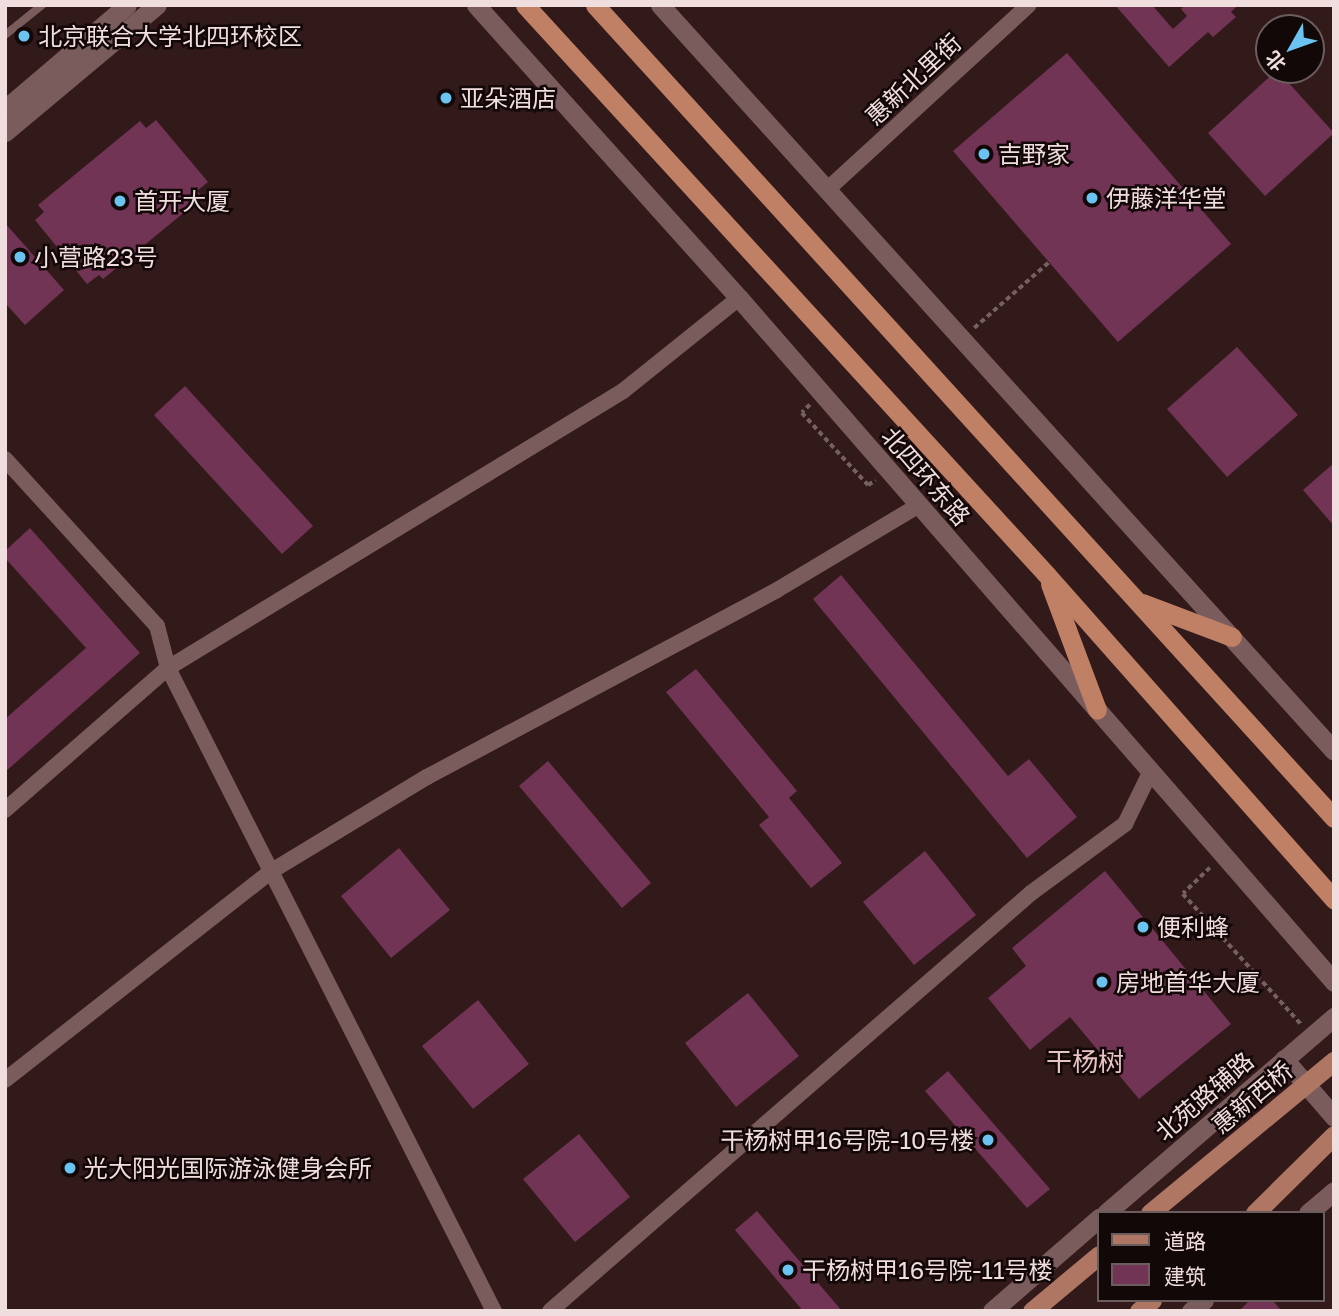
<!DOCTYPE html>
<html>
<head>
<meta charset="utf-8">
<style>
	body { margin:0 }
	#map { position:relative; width:1339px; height:1316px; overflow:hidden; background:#32191a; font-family:"Golos Text","Noto Sans SC",sans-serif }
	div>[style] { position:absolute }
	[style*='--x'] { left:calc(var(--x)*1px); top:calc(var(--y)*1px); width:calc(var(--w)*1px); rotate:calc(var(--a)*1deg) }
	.building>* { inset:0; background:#723455 }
	.path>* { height:3.5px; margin-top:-1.75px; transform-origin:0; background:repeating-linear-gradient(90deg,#765f60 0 5px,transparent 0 8.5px) }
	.service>* { height:8px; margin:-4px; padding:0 4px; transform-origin:4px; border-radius:4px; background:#7b5c5d }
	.minor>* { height:16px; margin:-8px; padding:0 8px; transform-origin:8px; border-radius:8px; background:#7b5c5d }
	.tertiary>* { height:19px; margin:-9.5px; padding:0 9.5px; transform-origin:9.5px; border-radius:9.5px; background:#7b5c5d }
	.primary>* { height:19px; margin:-9.5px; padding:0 9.5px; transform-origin:9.5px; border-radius:9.5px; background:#af7763 }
	.trunk>* { height:19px; margin:-9.5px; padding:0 9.5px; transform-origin:9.5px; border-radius:9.5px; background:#c08065 }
	.dots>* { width:19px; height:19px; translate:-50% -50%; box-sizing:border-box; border:4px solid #130808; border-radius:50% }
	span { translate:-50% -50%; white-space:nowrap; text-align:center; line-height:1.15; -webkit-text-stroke:5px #130808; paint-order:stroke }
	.poi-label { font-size:24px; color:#f0ddde }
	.left { translate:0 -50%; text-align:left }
	.right { translate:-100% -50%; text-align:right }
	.street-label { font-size:24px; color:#f0ddde }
	.neighbourhood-label { font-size:26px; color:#e7c3c3 }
	.frame { position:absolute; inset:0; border:7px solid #f0ddde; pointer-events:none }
	.legend { position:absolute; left:1097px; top:1211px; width:228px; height:91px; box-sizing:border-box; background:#130808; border:2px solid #6b5d5e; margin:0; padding:9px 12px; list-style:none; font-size:21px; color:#f0ddde }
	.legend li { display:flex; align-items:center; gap:14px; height:35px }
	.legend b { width:35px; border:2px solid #6b5d5e }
	.north { position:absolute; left:1255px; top:14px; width:70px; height:70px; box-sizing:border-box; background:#130808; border:2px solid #6b5d5e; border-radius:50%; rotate:230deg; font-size:19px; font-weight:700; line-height:28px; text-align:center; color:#f0ddde }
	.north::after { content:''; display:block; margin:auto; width:24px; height:32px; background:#6bc3f2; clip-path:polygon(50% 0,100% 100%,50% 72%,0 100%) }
</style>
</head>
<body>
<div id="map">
	<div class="building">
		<div style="clip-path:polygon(1115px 5px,1152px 5px,1173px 29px,1187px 16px,1181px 9px,1185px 5px,1238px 5px,1231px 12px,1236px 17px,1213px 37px,1208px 32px,1169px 67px)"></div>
		<div style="clip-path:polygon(1067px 53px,1231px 244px,1118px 342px,953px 151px)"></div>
		<div style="clip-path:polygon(1277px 70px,1334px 133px,1265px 196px,1208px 133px)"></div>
		<div style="clip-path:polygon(156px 120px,208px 182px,197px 191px,203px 197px,103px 279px,99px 275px,87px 284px,35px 220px,44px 212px,38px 205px,140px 121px,146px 128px)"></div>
		<div style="clip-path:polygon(5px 223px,64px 290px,25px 325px,5px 303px)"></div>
		<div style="clip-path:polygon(1237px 347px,1298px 415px,1227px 477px,1167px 409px)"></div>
		<div style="clip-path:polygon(185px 386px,313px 526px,282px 554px,154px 415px)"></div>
		<div style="clip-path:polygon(1334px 463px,1334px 526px,1303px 490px)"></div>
		<div style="clip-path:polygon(30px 528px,140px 653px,5px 772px,5px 719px,86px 648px,5px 558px,5px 551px)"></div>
		<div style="clip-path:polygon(841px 575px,1008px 776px,1029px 759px,1077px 817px,1027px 858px,813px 599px)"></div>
		<div style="clip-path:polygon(696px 669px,797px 791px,789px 798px,842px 863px,811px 888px,759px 825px,769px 817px,666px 692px)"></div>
		<div style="clip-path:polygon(548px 761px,651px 883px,622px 908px,519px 786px)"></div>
		<div style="clip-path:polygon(399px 848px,450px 910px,391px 958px,341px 896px)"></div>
		<div style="clip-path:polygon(925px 851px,976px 915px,914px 965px,863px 902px)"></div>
		<div style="clip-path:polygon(1105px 871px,1231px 1024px,1139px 1099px,1070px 1017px,1030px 1050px,988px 998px,1026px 966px,1012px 948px)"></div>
		<div style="clip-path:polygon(748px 993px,799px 1056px,736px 1107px,685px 1043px)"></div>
		<div style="clip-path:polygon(478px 1000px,529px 1064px,473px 1109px,422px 1046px)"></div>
		<div style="clip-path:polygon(948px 1071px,1050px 1189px,1027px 1208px,925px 1091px)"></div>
		<div style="clip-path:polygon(579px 1134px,630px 1197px,575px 1242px,523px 1179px)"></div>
		<div style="clip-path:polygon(757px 1211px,842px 1311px,803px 1311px,735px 1230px)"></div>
		<div style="clip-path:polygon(1250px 1300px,1272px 1300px,1282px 1311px,1239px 1311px)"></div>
	</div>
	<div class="path">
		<div style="--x:974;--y:328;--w:100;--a:-41.3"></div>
		<div style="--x:810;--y:405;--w:11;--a:135"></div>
		<div style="--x:802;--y:413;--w:98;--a:47.5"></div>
		<div style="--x:868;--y:485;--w:9;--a:-32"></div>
		<div style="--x:1210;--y:868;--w:37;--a:136"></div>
		<div style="--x:1183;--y:894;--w:176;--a:47.8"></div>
	</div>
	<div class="service">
		<div style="--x:5;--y:35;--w:48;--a:-39"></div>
	</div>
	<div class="minor">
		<div style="--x:829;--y:188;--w:271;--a:-42.5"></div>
		<div style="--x:5;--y:459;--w:226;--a:47.7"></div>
		<div style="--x:157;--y:626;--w:43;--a:75.3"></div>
		<div style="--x:168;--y:668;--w:721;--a:63.12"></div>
		<div style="--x:5;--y:810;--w:216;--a:-41.1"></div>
		<div style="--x:168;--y:668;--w:533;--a:-31.33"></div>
		<div style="--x:623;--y:391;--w:149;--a:-38.7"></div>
		<div style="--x:5;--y:1080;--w:337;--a:-38.1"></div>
		<div style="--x:270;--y:872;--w:184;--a:-31.2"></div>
		<div style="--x:427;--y:777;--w:397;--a:-28.1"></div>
		<div style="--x:777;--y:590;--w:165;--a:-30.9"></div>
		<div style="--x:550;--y:1311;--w:637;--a:-40.99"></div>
		<div style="--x:1031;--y:893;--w:117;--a:-36.3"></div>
		<div style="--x:1125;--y:824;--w:59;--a:-63.9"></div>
	</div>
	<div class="tertiary">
		<div style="--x:476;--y:5;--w:394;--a:48.1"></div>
		<div style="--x:739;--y:298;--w:907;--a:48.98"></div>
		<div style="--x:660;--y:5;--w:1005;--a:47.9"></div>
		<div style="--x:5;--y:109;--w:160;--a:-40.4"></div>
		<div style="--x:5;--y:132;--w:198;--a:-39.9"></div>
		<div style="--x:1284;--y:1059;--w:77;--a:49.2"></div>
		<div style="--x:1106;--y:1213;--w:301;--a:-40.7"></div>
		<div style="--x:1308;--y:1213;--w:34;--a:-40"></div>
		<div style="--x:992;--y:1311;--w:142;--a:-41"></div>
		<div style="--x:1191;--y:1311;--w:17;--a:-40"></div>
	</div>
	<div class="primary">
		<div style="--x:1150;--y:1213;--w:239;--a:-39.6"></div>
		<div style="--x:1255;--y:1213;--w:111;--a:-44.6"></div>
		<div style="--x:1032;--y:1311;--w:87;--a:-39.9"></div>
		<div style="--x:1139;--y:1311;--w:17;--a:-40"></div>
	</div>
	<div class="trunk">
		<div style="--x:525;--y:5;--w:771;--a:47.52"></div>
		<div style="--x:1046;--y:574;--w:435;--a:48.5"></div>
		<div style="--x:595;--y:5;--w:1099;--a:47.73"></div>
		<div style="--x:1050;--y:584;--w:134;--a:69.5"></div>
		<div style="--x:1142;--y:603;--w:96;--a:20.7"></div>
	</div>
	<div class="dots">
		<div style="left:24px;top:36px;background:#6bc3f2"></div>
		<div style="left:446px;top:98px;background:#6bc3f2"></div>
		<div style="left:984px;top:154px;background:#6bc3f2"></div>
		<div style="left:1092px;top:198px;background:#6bc3f2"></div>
		<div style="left:120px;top:201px;background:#6bc3f2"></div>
		<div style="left:20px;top:257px;background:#6bc3f2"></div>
		<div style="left:1143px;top:927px;background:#6bc3f2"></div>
		<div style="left:1102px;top:982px;background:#6bc3f2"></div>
		<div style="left:988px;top:1140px;background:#6bc3f2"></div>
		<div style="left:70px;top:1168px;background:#6bc3f2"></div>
		<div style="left:788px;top:1270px;background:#6bc3f2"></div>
	</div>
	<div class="poi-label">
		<span class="left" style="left:38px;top:36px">北京联合大学北四环校区</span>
		<span class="left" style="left:460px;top:98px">亚朵酒店</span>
		<span class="left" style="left:998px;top:154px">吉野家</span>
		<span class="left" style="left:1106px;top:198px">伊藤洋华堂</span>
		<span class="left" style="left:134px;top:201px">首开大厦</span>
		<span class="left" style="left:34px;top:257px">小营路23号</span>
		<span class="left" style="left:1157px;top:927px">便利蜂</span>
		<span class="left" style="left:1116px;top:982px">房地首华大厦</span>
		<span class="right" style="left:974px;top:1140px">干杨树甲16号院-10号楼</span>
		<span class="left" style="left:84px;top:1168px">光大阳光国际游泳健身会所</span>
		<span class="left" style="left:802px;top:1270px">干杨树甲16号院-11号楼</span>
	</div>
	<div class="street-label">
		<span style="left:913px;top:79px;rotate:-43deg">惠新北里街</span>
		<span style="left:926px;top:476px;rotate:49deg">北四环东路</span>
		<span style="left:1204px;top:1096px;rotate:-41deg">北苑路辅路</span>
		<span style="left:1252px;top:1097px;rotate:-40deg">惠新西桥</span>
	</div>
	<div class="neighbourhood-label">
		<span style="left:1085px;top:1062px">干杨树</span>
	</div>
	<div class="frame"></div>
	<ul class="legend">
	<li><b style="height:9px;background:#af7763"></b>道路</li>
	<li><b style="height:19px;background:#723455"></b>建筑</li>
	</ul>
	<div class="north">北</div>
</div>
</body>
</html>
